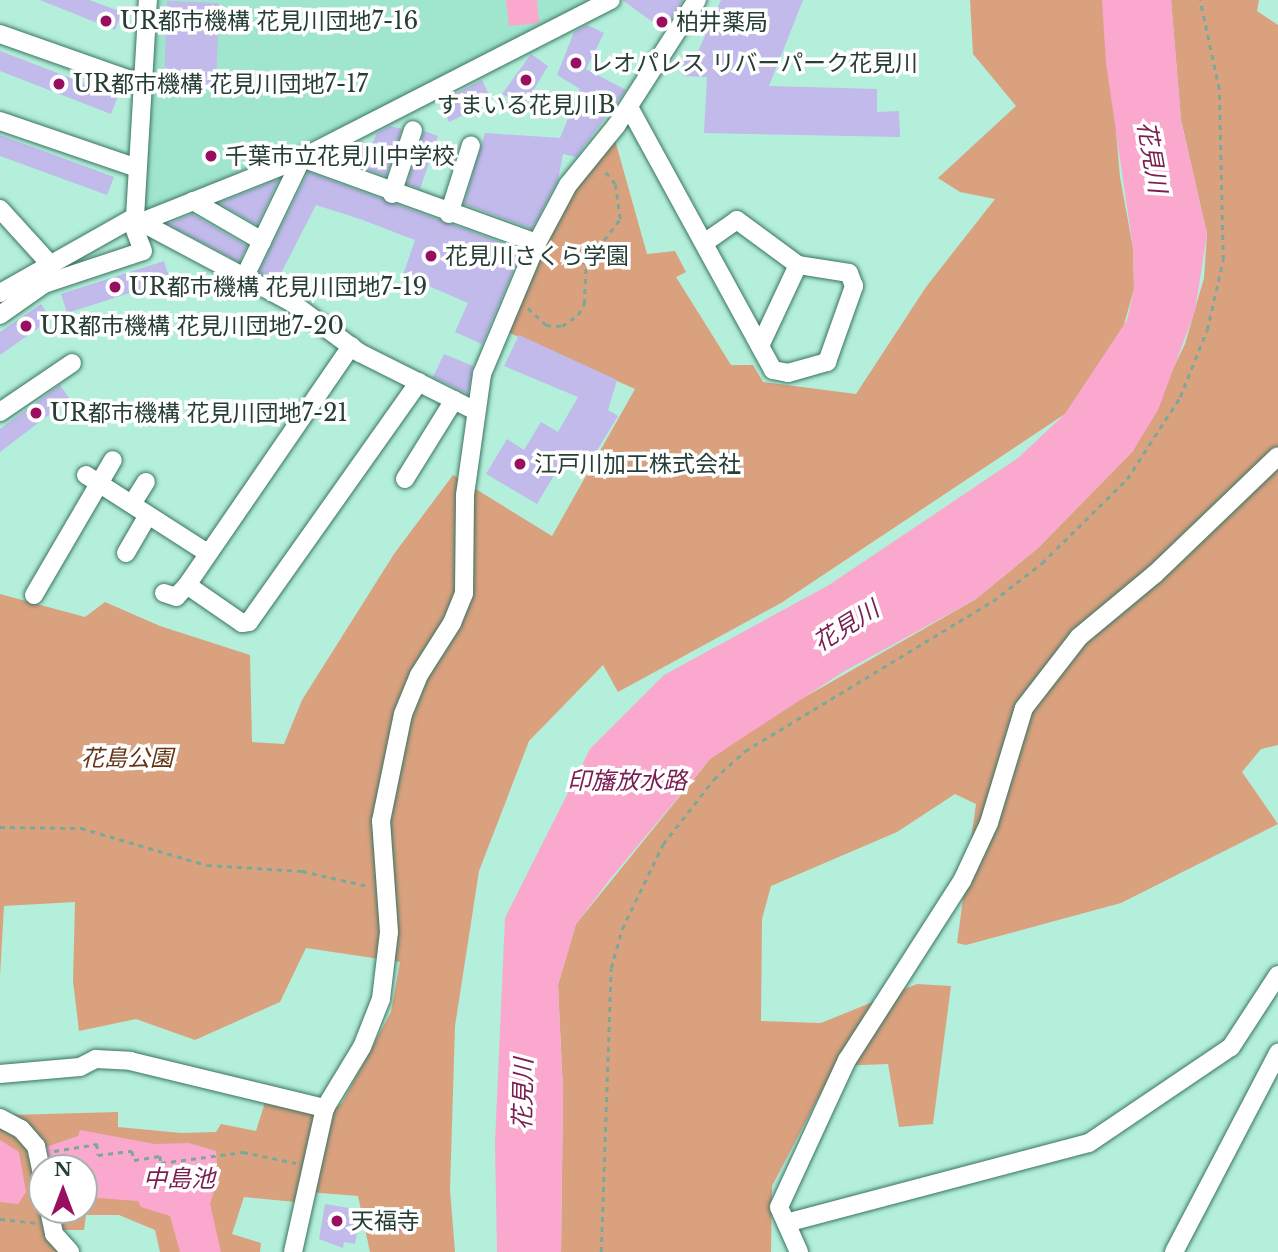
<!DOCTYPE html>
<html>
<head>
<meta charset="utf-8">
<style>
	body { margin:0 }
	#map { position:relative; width:1278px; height:1252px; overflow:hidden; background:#b3efda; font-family:"Libre Baskerville","Noto Sans JP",serif }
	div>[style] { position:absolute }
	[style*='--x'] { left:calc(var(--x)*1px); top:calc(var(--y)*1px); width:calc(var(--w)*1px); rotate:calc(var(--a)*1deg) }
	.built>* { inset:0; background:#a0e5ce }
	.green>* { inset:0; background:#daa17f }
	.water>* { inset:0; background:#faa8cd }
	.building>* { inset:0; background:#c1baea }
	.path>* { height:2.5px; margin-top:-1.25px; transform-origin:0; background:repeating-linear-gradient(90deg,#7ba898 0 5px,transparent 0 10px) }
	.roads { filter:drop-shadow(0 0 2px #3a7462) drop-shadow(0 0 2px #3a7462) }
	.minor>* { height:18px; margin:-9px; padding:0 9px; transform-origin:9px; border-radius:9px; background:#fff }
	.dots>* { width:19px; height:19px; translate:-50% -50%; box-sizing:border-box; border:4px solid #fff; border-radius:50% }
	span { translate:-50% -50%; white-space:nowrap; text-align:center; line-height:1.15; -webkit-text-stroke:7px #fff; paint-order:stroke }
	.poi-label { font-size:23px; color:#263e36 }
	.left { translate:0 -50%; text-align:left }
	.park-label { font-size:23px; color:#633313; font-style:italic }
	.water-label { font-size:24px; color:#7a1d50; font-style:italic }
	.north { position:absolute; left:28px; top:1154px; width:70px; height:70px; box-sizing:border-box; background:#fff; border:2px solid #a8b2af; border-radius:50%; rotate:0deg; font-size:19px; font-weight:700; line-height:28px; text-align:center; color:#263e36 }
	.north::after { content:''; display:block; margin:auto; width:24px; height:32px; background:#990e61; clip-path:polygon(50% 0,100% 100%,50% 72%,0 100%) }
</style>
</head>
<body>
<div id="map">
	<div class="built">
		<div style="clip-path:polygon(158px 0,606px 0,507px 53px,144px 214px)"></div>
	</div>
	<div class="green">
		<div style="clip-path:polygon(evenodd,970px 0,1105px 0,1120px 177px,1133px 248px,1134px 289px,1123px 328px,1065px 414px,781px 603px,618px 692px,603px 665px,529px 741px,479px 871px,455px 1026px,450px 1190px,455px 1252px,370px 1252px,358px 1196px,309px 1192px,296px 1202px,244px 1197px,232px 1234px,261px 1243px,260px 1252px,160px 1252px,155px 1230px,119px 1215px,86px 1215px,84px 1230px,44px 1230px,63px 1252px,0 1252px,0 1120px,11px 1115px,118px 1112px,118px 1127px,181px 1133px,216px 1132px,221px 1124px,256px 1131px,266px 1099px,331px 1111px,342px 1103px,391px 1012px,400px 962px,306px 948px,280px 1002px,195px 1040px,136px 1019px,79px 1031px,73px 981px,75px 902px,4px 906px,0 976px,0 594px,85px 617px,105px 602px,160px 626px,250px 655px,252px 742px,284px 744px,302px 700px,394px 554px,453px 475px,552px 536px,635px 389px,505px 331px,570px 194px,615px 140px,647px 254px,675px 251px,686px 272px,676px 277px,731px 365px,753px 365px,763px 382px,856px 394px,926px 287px,995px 199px,960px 192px,938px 178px,1016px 106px,973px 54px,970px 0,42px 1168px,84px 1168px,84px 1210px,42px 1210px,42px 1168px)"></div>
		<div style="clip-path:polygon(1171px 0,1259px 0,1257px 11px,1278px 25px,1278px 745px,1261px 749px,1242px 772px,1278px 824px,1121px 903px,966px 945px,957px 943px,976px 804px,955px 794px,897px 832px,771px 886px,762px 919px,761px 1021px,821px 1023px,917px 984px,951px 986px,933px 1124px,899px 1127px,888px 1064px,835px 1066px,772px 1186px,771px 1252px,561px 1252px,563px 1093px,558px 985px,576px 924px,710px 759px,763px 721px,976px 599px,1038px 548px,1133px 451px,1185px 344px,1204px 278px,1207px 234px,1181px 120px)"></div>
	</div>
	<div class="water">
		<div style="clip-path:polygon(506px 0,537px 0,539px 23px,509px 26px)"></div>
		<div style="clip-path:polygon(1102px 0,1171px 0,1181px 120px,1207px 234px,1195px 311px,1158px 410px,1133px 451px,1038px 548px,976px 599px,843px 672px,710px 759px,610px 879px,576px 924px,558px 985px,563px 1093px,561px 1252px,497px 1252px,495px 1143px,505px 918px,590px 749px,664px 675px,829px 585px,1018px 458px,1065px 414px,1127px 320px,1134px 289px,1133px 248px,1106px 63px)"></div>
		<div style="clip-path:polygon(80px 1130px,155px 1144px,189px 1143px,216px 1151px,218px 1178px,210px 1204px,221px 1252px,180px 1252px,170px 1216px,141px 1207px,138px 1201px,84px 1197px,84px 1168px,46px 1168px,43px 1148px,78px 1136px)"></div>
		<div style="clip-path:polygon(0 1140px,19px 1152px,26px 1192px,18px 1204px,0 1202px)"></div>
	</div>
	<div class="building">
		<div style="clip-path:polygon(40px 0,89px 0,122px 12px,115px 30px)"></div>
		<div style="clip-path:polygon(622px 0,683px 0,664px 30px)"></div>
		<div style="clip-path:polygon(721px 0,803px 0,769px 86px,877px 89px,877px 112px,899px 111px,900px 137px,704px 133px,707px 77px,683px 76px,684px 55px,696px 56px)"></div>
		<div style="clip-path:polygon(167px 1px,219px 3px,216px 87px,164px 85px)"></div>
		<div style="clip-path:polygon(587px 25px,604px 33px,586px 69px,626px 90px,576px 157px,563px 154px,558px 180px,532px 229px,464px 204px,485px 133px,560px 138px,580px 89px,557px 75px,574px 32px)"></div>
		<div style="clip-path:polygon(0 51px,118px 96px,111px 114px,0 71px)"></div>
		<div style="clip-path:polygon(531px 54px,548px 66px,524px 106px,502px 94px)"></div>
		<div style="clip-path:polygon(482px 80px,492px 101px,449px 122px,441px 101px)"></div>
		<div style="clip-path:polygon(390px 126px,402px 129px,386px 176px,330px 156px,361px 141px,372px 144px,377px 133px)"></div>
		<div style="clip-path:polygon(424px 131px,438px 136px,420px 189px,407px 184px)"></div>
		<div style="clip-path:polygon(0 135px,114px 177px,107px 195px,0 156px)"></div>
		<div style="clip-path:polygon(308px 172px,522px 250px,482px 344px,455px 332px,468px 303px,403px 275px,415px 240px,360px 219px,316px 205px,277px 281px,259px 272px)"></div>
		<div style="clip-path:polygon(279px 179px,257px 225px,219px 203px)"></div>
		<div style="clip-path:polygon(192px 214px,247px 246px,239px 262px,168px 224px)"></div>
		<div style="clip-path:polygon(164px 261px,170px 280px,67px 313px,61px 294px)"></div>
		<div style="clip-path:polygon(41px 304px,51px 319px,0 355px,0 332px)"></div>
		<div style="clip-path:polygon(519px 335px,617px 380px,608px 410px,618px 416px,584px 472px,563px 460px,537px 504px,486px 474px,507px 439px,524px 450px,541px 422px,558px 432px,578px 397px,504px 366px)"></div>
		<div style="clip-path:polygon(444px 354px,473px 366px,468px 394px,433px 377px)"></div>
		<div style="clip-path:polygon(60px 385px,70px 399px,0 452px,0 429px)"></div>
		<div style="clip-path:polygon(325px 1204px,361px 1210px,355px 1244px,344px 1242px,343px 1248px,319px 1239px)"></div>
	</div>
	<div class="path">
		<div style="--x:586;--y:264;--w:56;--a:-52.9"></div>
		<div style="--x:620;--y:219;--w:35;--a:-98"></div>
		<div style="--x:615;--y:184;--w:19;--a:-129"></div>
		<div style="--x:528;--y:308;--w:25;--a:43"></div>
		<div style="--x:546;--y:325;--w:16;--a:4"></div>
		<div style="--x:562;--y:326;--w:19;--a:-35"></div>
		<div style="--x:578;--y:315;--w:13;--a:-61"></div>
		<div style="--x:584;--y:304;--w:40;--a:-87.1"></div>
		<div style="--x:586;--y:264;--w:28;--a:-157"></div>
		<div style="--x:0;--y:827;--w:81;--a:0.7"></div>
		<div style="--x:81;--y:828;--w:131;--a:16.4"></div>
		<div style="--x:207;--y:865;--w:95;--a:3.6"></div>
		<div style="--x:302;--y:871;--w:68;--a:12.8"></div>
		<div style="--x:54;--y:1151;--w:44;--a:-9.2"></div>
		<div style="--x:97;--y:1144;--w:11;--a:85"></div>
		<div style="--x:98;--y:1155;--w:34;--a:-7"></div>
		<div style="--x:132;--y:1151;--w:9;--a:77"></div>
		<div style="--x:134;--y:1160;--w:26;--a:-9"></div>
		<div style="--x:160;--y:1156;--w:7;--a:82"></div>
		<div style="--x:161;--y:1163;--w:83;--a:-7.6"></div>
		<div style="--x:243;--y:1152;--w:54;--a:11.7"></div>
		<div style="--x:0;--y:1219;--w:36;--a:6"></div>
		<div style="--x:601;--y:1252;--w:284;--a:-88"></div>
		<div style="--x:611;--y:968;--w:41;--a:-74.2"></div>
		<div style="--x:622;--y:929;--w:94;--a:-64.2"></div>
		<div style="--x:663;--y:844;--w:83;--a:-51.9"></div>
		<div style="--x:714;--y:779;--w:42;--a:-42.1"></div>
		<div style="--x:745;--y:751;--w:290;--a:-31.2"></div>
		<div style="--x:993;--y:601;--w:62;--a:-37.8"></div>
		<div style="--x:1042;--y:563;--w:120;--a:-44.7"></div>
		<div style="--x:1127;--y:479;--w:98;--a:-57.1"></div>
		<div style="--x:1180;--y:397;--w:72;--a:-68.1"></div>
		<div style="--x:1207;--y:330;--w:72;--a:-77.1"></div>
		<div style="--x:1223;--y:260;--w:171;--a:-91.3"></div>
		<div style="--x:1219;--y:89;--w:91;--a:-102.1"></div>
	</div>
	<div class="roads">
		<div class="minor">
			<div style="--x:0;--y:34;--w:154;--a:19.4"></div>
			<div style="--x:629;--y:107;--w:300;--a:61.3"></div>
			<div style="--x:773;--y:370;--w:15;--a:11"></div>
			<div style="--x:788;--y:373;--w:41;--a:-15.8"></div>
			<div style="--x:827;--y:362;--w:81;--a:-70.4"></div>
			<div style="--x:854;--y:286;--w:14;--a:-111"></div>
			<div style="--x:849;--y:273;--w:52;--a:-171.1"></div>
			<div style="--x:798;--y:265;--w:76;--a:-143.6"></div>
			<div style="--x:737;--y:220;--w:39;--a:145"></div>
			<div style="--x:0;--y:121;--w:145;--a:18.9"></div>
			<div style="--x:392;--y:194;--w:67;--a:-71.8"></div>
			<div style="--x:193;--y:201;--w:80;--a:30.1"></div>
			<div style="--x:0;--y:209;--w:73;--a:47.8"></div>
			<div style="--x:449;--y:214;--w:72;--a:-72.3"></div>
			<div style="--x:141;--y:222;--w:173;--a:-21.7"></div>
			<div style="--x:302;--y:158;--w:347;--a:-27.1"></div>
			<div style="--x:245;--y:276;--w:131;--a:-64.2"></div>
			<div style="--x:302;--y:158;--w:250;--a:19.9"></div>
			<div style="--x:0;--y:293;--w:155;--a:-29.4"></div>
			<div style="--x:135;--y:217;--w:217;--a:-86.6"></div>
			<div style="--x:0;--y:315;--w:54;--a:-35.2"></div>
			<div style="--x:44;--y:284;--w:104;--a:-18.4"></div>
			<div style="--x:143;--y:251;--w:31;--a:-111"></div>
			<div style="--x:132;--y:222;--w:9;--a:0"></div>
			<div style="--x:141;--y:222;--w:170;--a:28.1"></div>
			<div style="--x:291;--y:302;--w:86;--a:36.5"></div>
			<div style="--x:360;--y:353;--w:130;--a:26.6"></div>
			<div style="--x:760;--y:346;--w:89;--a:-64.9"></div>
			<div style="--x:0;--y:412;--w:87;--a:-34.2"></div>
			<div style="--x:86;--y:475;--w:143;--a:32.7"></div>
			<div style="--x:405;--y:479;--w:93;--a:-58.2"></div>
			<div style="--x:132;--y:504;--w:26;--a:-58"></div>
			<div style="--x:126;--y:553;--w:44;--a:-59.9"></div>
			<div style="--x:187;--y:585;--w:67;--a:34.6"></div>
			<div style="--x:242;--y:623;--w:7;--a:-8"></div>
			<div style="--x:249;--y:622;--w:294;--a:-54.7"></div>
			<div style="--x:164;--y:593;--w:13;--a:18"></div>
			<div style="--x:176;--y:597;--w:16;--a:-47"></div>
			<div style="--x:187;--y:585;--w:290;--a:-55.5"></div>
			<div style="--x:34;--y:595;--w:156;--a:-59.7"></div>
			<div style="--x:0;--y:1074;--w:80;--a:-5"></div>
			<div style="--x:80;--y:1067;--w:18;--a:-27"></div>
			<div style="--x:96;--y:1059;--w:34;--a:3"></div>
			<div style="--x:130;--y:1061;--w:201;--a:13.6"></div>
			<div style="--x:0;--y:1118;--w:24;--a:28"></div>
			<div style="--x:21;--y:1129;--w:23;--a:49"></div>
			<div style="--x:36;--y:1146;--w:30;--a:78"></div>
			<div style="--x:49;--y:1210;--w:25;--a:78"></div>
			<div style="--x:54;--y:1234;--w:24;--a:48"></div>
			<div style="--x:786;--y:1223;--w:313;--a:-14.8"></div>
			<div style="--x:1089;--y:1143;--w:171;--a:-34.1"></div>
			<div style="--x:1231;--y:1047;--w:86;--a:-56.9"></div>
			<div style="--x:293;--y:1252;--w:148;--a:-77.5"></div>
			<div style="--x:325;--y:1108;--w:71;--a:-58.8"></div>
			<div style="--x:362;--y:1047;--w:52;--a:-68.4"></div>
			<div style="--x:381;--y:999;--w:67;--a:-83.2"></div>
			<div style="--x:389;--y:932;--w:111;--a:-94.1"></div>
			<div style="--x:381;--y:821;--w:109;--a:-78.4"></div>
			<div style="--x:403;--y:714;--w:42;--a:-67.7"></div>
			<div style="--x:419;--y:675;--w:62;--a:-57.6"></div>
			<div style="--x:452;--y:623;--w:31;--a:-68"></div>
			<div style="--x:464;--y:594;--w:99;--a:-89.4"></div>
			<div style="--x:465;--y:495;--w:122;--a:-82"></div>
			<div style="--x:482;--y:374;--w:142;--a:-67.2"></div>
			<div style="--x:537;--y:243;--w:66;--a:-61.9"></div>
			<div style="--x:568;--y:185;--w:76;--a:-50.9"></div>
			<div style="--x:616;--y:126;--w:150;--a:-57.3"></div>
			<div style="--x:799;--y:1252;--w:49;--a:-114"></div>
			<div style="--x:779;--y:1207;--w:162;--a:-65.2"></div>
			<div style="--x:847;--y:1060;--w:213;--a:-57.3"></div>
			<div style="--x:962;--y:881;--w:64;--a:-65"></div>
			<div style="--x:989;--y:823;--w:120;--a:-73.1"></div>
			<div style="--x:1024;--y:708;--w:90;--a:-52.2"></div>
			<div style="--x:1079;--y:637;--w:99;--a:-39.7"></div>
			<div style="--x:1155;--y:574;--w:170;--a:-43.8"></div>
			<div style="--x:1174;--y:1252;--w:225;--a:-62.4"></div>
		</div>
	</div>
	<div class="dots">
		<div style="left:106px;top:21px;background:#990e61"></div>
		<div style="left:662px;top:22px;background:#990e61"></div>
		<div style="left:576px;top:63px;background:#990e61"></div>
		<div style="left:526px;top:80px;background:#990e61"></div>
		<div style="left:59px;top:84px;background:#990e61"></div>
		<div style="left:211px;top:156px;background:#990e61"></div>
		<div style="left:431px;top:256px;background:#990e61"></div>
		<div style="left:115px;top:287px;background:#990e61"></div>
		<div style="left:26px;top:326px;background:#990e61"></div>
		<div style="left:36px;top:413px;background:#990e61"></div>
		<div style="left:520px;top:464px;background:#990e61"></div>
		<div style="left:337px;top:1221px;background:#990e61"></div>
	</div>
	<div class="poi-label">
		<span class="left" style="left:120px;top:21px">UR都市機構 花見川団地7-16</span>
		<span class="left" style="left:676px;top:22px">柏井薬局</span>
		<span class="left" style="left:590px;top:63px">レオパレス リバーパーク花見川</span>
		<span class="left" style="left:73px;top:84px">UR都市機構 花見川団地7-17</span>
		<span style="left:526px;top:105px">すまいる花見川B</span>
		<span class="left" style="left:225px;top:156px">千葉市立花見川中学校</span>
		<span class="left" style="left:445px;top:256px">花見川さくら学園</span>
		<span class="left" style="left:129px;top:287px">UR都市機構 花見川団地7-19</span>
		<span class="left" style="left:40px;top:326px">UR都市機構 花見川団地7-20</span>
		<span class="left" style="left:50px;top:413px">UR都市機構 花見川団地7-21</span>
		<span class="left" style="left:534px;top:464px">江戸川加工株式会社</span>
		<span class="left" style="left:351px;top:1221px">天福寺</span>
	</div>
	<div class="park-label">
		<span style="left:127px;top:758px">花島公園</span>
	</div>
	<div class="water-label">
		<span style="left:1152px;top:157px;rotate:80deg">花見川</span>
		<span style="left:846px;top:626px;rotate:-32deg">花見川</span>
		<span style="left:627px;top:781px">印旛放水路</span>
		<span style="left:523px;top:1094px;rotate:-89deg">花見川</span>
		<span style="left:179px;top:1179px">中島池</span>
	</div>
	<div class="north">N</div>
</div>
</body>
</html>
